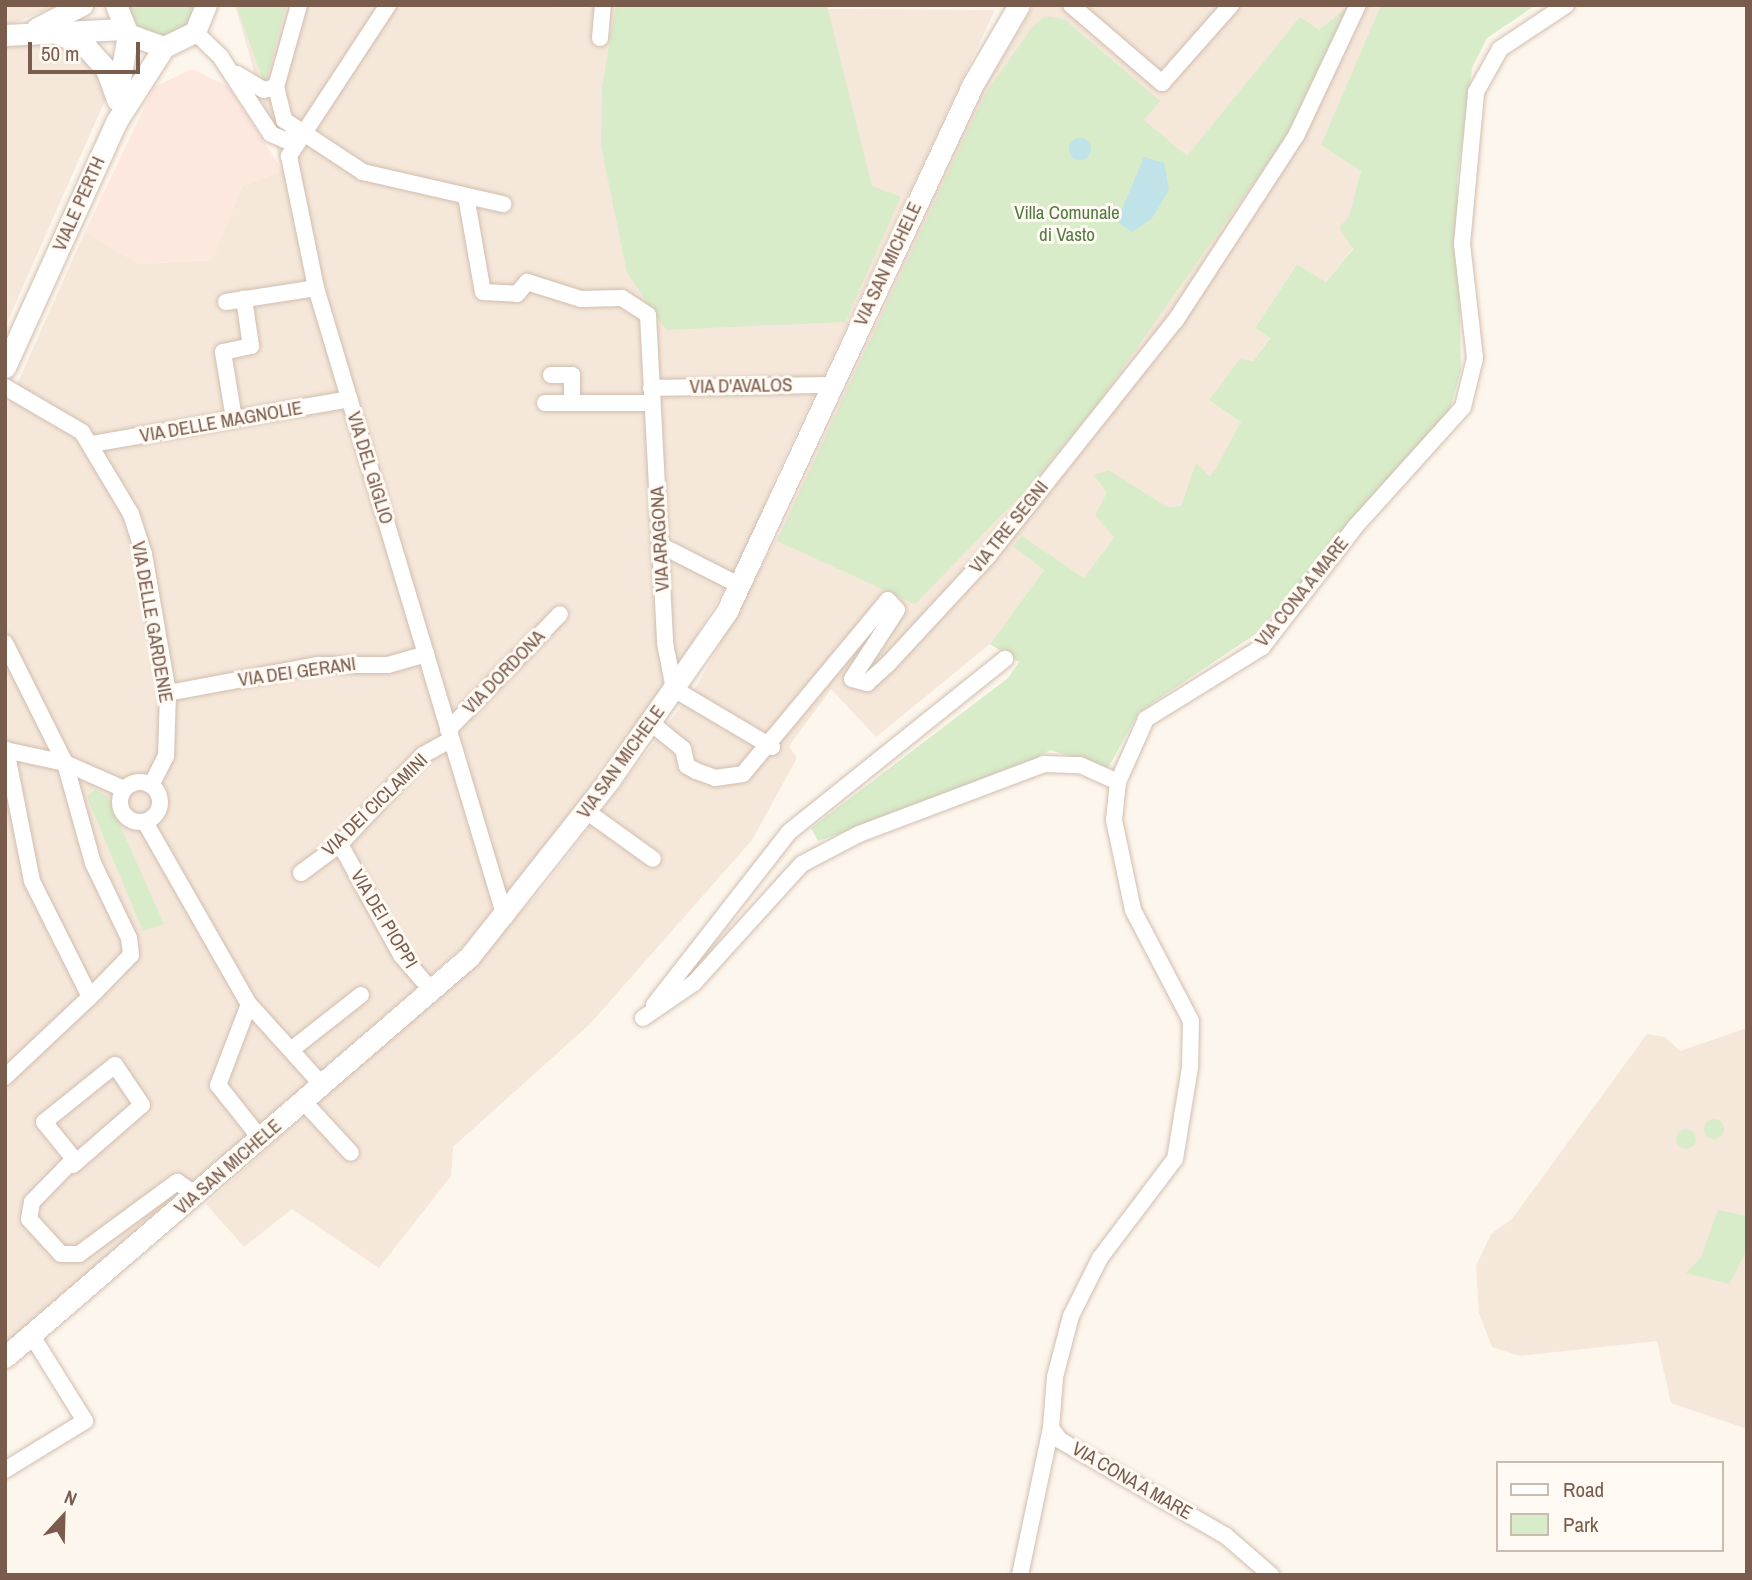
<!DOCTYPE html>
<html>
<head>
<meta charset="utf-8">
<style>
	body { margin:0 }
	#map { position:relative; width:1752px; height:1580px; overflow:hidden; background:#fdf6ec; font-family:"Archivo Narrow",sans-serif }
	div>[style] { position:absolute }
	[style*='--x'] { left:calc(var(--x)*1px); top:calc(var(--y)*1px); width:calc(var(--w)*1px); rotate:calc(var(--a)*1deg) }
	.residential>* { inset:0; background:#f5e8da }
	.commercial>* { inset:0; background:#fde8e0 }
	.green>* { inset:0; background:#d8ecc9 }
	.round { border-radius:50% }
	.water>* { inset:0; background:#bfe3e8 }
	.roads { filter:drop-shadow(0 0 2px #d1beb0) drop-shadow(0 0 2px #d1beb0) }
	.street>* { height:16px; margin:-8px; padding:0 8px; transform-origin:8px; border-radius:8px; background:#fff }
	.street>.ring { margin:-8px; padding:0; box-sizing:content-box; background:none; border:16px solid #fff; border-radius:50% }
	.secondary>* { height:21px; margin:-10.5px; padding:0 10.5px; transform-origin:10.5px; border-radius:10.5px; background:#fff }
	span { translate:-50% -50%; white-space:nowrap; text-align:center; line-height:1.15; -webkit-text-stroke:6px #fffaf3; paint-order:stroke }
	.street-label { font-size:19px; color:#7a5c4d }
	.park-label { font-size:19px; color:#537a41 }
	.frame { position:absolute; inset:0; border:7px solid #7a5c4d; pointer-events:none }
	.legend { position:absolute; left:1496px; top:1461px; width:228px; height:91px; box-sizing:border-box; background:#fffaf3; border:2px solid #cabbb1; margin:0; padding:9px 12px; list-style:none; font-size:21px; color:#7a5c4d }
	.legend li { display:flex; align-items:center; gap:14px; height:35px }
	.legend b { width:35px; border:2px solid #cabbb1 }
	.north { position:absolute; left:28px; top:1482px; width:70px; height:70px; -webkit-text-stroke:5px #fffaf3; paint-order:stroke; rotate:22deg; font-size:19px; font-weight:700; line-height:28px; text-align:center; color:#7a5c4d }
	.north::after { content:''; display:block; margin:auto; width:24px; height:32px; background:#7a5c4d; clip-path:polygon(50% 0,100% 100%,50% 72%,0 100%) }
	.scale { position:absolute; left:28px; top:42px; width:112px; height:32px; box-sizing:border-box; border:4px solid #7a5c4d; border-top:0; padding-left:9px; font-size:21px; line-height:24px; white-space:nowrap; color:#7a5c4d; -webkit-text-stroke:5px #fffaf3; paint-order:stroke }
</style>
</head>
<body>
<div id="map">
	<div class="residential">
		<div style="clip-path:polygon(5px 5px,59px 5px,11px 24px,5px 24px)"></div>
		<div style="clip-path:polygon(235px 5px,995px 10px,776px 476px,747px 552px,658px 699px,471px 940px,5px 1347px,5px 411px,85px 232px,139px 264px,212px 260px,242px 186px,283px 171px)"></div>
		<div style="clip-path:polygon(1034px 5px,1381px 5px,1322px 145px,1361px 171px,1349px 217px,1353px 248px,1326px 282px,1297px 264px,1255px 328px,1270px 337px,1253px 361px,1240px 360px,1209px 400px,1241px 422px,1217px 468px,1211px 476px,1196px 464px,1181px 506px,1167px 507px,1095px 476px,1107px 493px,1114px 537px,1084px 578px,1022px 537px,1014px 546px,1044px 570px,990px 644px,876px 737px,831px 689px,789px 746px,797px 758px,752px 840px,590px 1024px,453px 1147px,451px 1176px,379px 1268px,292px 1209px,244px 1247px,206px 1204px,476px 960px,543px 888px,698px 684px,779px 534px,985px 87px)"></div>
		<div style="clip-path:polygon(49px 40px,93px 59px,107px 96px,5px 327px,5px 43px)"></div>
		<div style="clip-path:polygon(1747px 1028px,1747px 1429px,1671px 1403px,1657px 1341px,1520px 1356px,1492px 1347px,1479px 1313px,1476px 1266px,1491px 1234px,1512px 1219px,1647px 1034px,1665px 1037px,1680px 1051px)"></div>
	</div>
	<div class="commercial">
		<div style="clip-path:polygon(192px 69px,229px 87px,283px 171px,242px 186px,213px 260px,139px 264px,85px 232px,154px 87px)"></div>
	</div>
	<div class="green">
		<div style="clip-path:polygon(126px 5px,197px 5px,184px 30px,163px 38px,140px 31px)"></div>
		<div style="clip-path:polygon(236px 5px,286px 5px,265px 86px)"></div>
		<div style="clip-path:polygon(616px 5px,827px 5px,872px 186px,901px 197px,845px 322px,666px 330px,627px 273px,601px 146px,602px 87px)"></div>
		<div style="clip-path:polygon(1381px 5px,1536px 5px,1487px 38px,1472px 68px,1457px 180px,1461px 370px,1449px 413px,1257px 633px,1139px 712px,1108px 768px,1050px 750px,1005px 776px,818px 841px,811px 828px,1008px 678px,1019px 662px,990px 644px,1044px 570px,1013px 546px,1022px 536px,1084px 578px,1114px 537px,1095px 515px,1107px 493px,1094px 475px,1109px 470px,1167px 507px,1181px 506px,1196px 463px,1210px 476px,1216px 468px,1241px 422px,1209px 400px,1240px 359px,1253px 361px,1270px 338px,1255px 328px,1297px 264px,1326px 282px,1353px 249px,1339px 228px,1349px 216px,1361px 171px,1321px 145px)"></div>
		<div style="clip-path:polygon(1347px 7px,1286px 136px,1098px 403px,1025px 491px,915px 604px,777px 541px,985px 94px,1033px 26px,1045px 16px,1064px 19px,1160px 101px,1144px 120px,1187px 156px,1300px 17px,1319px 30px)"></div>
		<div style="clip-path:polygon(95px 790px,107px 796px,164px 924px,143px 931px,87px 797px)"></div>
		<div class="round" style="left:1704px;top:1119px;width:20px;height:20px"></div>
		<div class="round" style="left:1676px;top:1129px;width:20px;height:20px"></div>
		<div style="clip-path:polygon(1718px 1210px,1747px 1216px,1747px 1249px,1730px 1284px,1686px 1273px,1701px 1257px)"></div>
	</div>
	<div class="water">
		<div class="round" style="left:1069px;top:138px;width:22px;height:22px"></div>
		<div style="clip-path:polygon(1144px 157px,1164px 163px,1169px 190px,1152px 218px,1132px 232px,1117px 221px)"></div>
	</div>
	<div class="roads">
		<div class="street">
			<div style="--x:299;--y:5;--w:85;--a:105.7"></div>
			<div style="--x:276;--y:87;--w:34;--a:76"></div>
			<div style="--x:284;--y:120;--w:95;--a:33.4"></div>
			<div style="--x:363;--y:172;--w:144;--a:12.9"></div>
			<div style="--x:388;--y:5;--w:181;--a:123.3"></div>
			<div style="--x:289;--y:156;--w:135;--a:78.4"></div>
			<div style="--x:316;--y:288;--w:657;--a:73.28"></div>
			<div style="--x:1071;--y:5;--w:120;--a:40.6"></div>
			<div style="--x:1162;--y:83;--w:104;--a:-48.5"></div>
			<div style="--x:195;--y:32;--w:35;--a:44"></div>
			<div style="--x:220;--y:56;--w:93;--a:56.8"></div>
			<div style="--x:271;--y:134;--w:15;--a:23"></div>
			<div style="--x:285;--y:140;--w:20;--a:-20"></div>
			<div style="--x:600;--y:38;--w:33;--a:-85"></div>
			<div style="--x:237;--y:74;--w:31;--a:31"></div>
			<div style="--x:264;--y:90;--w:12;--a:-14"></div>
			<div style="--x:466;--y:196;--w:97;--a:80"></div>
			<div style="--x:483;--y:292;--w:34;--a:3"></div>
			<div style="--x:517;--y:294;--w:16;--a:-50"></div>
			<div style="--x:527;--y:282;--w:57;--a:17.5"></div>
			<div style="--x:581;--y:299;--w:41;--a:-1.4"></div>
			<div style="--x:622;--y:298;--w:31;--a:33"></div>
			<div style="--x:648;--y:315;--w:328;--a:87"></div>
			<div style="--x:665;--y:643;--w:47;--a:78.9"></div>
			<div style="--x:674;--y:689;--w:114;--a:30.6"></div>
			<div style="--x:226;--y:302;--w:91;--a:-8.8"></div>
			<div style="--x:551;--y:375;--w:21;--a:0"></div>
			<div style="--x:572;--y:375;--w:28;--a:90"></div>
			<div style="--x:5;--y:387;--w:89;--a:30.3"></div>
			<div style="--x:82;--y:432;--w:96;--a:59.1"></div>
			<div style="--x:131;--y:514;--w:42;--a:72"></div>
			<div style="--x:144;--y:554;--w:141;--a:80.2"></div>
			<div style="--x:168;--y:693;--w:63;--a:91.8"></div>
			<div style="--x:166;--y:756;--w:33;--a:117"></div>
			<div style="--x:651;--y:388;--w:179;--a:-1"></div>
			<div style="--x:545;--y:403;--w:107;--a:0"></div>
			<div style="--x:234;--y:419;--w:68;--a:-99.3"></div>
			<div style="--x:223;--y:352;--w:29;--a:-12"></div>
			<div style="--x:251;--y:346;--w:48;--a:-98.5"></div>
			<div style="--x:92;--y:444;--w:261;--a:-9.9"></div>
			<div style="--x:660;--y:545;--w:89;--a:26.9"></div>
			<div style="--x:5;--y:643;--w:134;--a:63.4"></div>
			<div style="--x:65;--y:763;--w:104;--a:74.4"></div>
			<div style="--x:93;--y:863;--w:83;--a:64.4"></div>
			<div style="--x:129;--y:938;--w:17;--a:83"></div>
			<div style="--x:131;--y:955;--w:59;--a:134.3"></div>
			<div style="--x:168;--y:693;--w:153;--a:-10.6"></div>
			<div style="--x:318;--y:665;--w:70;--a:0"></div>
			<div style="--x:388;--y:665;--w:40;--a:-16"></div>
			<div style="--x:650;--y:722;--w:43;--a:39.3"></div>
			<div style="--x:683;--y:749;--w:17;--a:77"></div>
			<div style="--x:687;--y:766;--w:10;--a:29"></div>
			<div style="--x:696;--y:771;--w:20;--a:20"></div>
			<div style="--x:715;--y:778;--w:28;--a:-8"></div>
			<div style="--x:743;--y:774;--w:226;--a:-50.2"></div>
			<div style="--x:888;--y:600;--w:13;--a:48"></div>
			<div style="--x:897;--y:610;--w:82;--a:123.1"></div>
			<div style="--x:852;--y:679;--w:16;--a:15"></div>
			<div style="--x:867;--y:683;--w:30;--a:-42"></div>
			<div style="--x:889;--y:663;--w:146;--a:-47.2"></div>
			<div style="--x:988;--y:556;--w:302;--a:-51.5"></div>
			<div style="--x:1176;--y:320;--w:220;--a:-56.9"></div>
			<div style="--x:1296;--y:136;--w:145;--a:-64.7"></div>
			<div style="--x:448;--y:730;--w:161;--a:-46"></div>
			<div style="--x:5;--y:750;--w:61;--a:12.2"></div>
			<div style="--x:65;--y:763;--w:64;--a:23.8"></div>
			<div class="ring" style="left:120px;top:782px;width:24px;height:24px"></div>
			<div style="--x:586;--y:811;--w:82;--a:35.6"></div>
			<div style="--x:145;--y:822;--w:210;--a:60.3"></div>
			<div style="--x:249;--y:1004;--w:87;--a:110.9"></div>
			<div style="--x:218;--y:1085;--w:68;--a:51.6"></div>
			<div style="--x:340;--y:844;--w:127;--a:61.2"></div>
			<div style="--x:401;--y:955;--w:48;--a:49.3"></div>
			<div style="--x:301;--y:873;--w:49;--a:-36.6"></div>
			<div style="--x:340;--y:844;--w:122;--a:-47"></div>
			<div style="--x:423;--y:755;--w:31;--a:-29"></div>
			<div style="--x:249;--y:1004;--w:110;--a:47.9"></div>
			<div style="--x:654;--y:1005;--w:219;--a:-52"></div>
			<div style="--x:789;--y:832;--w:277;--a:-38.7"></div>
			<div style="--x:643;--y:1018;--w:62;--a:-34.5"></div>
			<div style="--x:694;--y:983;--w:161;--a:-47.8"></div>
			<div style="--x:802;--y:864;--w:64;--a:-27.8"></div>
			<div style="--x:859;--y:834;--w:198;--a:-20.7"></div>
			<div style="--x:1044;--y:764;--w:36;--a:2"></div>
			<div style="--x:1080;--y:765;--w:42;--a:24.1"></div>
			<div style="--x:291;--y:1050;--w:89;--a:-38.2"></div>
			<div style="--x:5;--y:1077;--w:117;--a:-43.3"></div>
			<div style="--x:90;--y:997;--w:130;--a:-116.6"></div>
			<div style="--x:32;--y:881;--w:134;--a:-101.2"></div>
			<div style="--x:304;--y:1102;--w:69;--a:47.3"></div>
			<div style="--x:73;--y:1165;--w:91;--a:-41"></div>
			<div style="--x:142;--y:1105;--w:48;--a:-124"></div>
			<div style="--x:115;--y:1065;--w:91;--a:141.2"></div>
			<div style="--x:44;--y:1122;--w:48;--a:51"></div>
			<div style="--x:74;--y:1159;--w:60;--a:134.3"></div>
			<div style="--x:32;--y:1202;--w:17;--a:100"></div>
			<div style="--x:29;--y:1219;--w:47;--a:47.6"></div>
			<div style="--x:61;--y:1254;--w:18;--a:0"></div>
			<div style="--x:79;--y:1254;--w:122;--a:-36.3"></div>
			<div style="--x:177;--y:1182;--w:23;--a:34"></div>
			<div style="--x:5;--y:1470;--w:94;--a:-31.5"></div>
			<div style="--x:85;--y:1421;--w:100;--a:-121.9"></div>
			<div style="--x:1020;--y:1575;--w:150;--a:-78.1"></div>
			<div style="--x:1271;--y:1575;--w:60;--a:-139.1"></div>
			<div style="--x:1226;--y:1536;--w:192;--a:-150"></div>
			<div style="--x:1060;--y:1440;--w:15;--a:-127"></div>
			<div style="--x:1051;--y:1428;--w:51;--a:-85.5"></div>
			<div style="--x:1055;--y:1377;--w:63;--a:-75.3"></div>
			<div style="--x:1071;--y:1316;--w:65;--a:-63.4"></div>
			<div style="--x:1100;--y:1258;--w:124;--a:-52.9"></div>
			<div style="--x:1175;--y:1159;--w:93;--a:-80.7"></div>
			<div style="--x:1190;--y:1067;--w:46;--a:-88.8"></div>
			<div style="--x:1191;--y:1021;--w:125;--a:-117.6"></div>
			<div style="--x:1133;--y:910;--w:92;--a:-101.9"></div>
			<div style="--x:1114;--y:820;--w:38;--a:-84"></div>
			<div style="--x:1118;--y:782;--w:69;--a:-66"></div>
			<div style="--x:1146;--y:719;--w:137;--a:-31.8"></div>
			<div style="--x:1262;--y:647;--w:152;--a:-52.2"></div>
			<div style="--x:1355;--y:527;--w:161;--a:-48"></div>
			<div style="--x:1463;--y:407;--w:50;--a:-76.2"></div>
			<div style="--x:1475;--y:358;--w:115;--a:-96.5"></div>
			<div style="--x:1462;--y:244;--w:153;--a:-84.7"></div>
			<div style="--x:1476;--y:92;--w:49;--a:-60.8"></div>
			<div style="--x:1500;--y:49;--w:79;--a:-33.7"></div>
		</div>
		<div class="secondary">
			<div style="--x:116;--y:5;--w:31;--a:68"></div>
			<div style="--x:128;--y:34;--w:38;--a:20"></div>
			<div style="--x:164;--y:47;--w:34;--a:-26"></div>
			<div style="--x:195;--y:32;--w:29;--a:-68"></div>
			<div style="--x:37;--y:28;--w:51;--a:-27.1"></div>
			<div style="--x:56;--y:32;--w:35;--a:27"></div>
			<div style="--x:87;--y:48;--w:28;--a:48"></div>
			<div style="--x:106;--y:69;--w:33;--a:70"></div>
			<div style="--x:5;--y:35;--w:119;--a:-2.9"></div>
			<div style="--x:117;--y:96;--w:63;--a:-79.9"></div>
			<div style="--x:5;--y:367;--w:269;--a:-65.6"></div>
			<div style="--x:116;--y:122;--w:89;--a:-57.4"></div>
			<div style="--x:5;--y:1357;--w:613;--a:-40.76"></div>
			<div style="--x:469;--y:957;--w:227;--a:-51.6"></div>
			<div style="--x:610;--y:779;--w:205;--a:-55.1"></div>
			<div style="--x:727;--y:611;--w:582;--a:-64.98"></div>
			<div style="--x:973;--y:84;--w:91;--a:-59.8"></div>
		</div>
	</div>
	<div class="street-label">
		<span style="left:79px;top:204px;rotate:-66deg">VIALE PERTH</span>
		<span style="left:888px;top:264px;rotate:-65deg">VIA SAN MICHELE</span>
		<span style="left:741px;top:386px;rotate:-1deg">VIA D'AVALOS</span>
		<span style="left:221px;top:422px;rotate:-10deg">VIA DELLE MAGNOLIE</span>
		<span style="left:370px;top:468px;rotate:73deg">VIA DEL GIGLIO</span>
		<span style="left:1009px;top:527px;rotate:-51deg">VIA TRE SEGNI</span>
		<span style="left:660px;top:539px;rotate:-93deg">VIA ARAGONA</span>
		<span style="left:1302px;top:592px;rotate:-51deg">VIA CONA A MARE</span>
		<span style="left:152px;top:622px;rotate:80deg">VIA DELLE GARDENIE</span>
		<span style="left:297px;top:672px;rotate:-8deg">VIA DEI GERANI</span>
		<span style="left:504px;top:672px;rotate:-46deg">VIA DORDONA</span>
		<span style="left:621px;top:762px;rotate:-54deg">VIA SAN MICHELE</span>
		<span style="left:375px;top:805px;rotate:-44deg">VIA DEI CICLAMINI</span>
		<span style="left:384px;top:919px;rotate:59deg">VIA DEI PIOPPI</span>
		<span style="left:228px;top:1167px;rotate:-41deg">VIA SAN MICHELE</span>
		<span style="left:1132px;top:1481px;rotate:30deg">VIA CONA A MARE</span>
	</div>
	<div class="park-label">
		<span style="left:1067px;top:224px">Villa Comunale<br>di Vasto</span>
	</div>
	<div class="frame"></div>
	<ul class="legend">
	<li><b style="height:9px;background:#fff"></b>Road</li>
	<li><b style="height:19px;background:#d8ecc9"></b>Park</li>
	</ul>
	<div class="north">N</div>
	<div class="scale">50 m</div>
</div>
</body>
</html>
